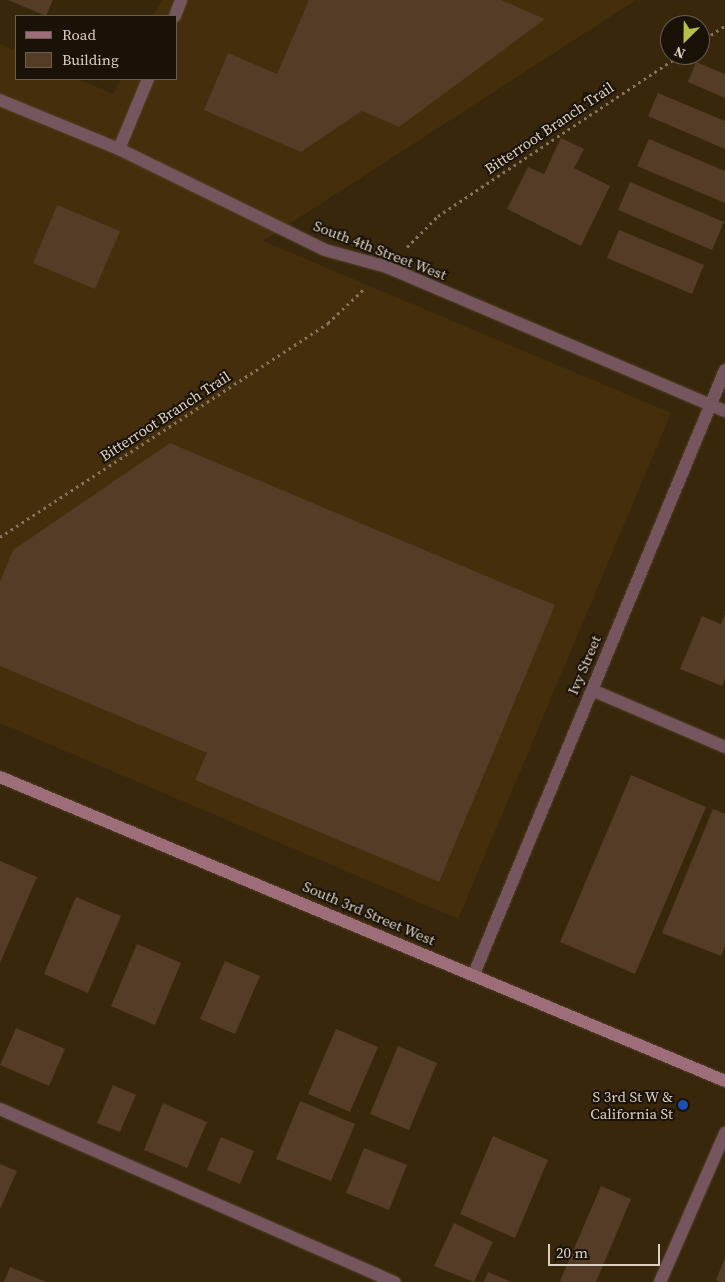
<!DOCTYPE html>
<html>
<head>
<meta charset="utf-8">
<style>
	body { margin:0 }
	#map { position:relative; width:725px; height:1282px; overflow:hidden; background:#39270c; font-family:"Source Serif 4",serif }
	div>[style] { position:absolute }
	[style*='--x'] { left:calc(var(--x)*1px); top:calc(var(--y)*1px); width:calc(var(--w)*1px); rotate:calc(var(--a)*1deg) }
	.built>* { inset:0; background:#452e0b }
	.building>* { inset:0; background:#543c26 }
	.path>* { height:3px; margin-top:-1.5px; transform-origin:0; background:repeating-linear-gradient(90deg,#84755f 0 2.5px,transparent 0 6.5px) }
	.roads { filter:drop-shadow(0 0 1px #534229) drop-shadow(0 0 1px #534229) }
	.lane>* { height:12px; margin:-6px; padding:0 6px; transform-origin:6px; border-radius:6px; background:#75565e }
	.street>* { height:12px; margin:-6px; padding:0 6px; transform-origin:6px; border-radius:6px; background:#75565e }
	.secondary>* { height:12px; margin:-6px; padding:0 6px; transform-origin:6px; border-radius:6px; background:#9e6d7a }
	.dots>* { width:14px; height:14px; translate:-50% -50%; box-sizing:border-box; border:2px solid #1a1207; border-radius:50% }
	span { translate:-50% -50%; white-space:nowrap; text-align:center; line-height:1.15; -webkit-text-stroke:4px #1a1207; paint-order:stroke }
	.street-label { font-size:15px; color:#dcd0c1 }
	.poi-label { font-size:15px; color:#dcd0c1 }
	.right { translate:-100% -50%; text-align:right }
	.legend { position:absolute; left:15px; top:15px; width:162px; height:65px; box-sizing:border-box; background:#1a1207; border:1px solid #685e51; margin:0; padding:6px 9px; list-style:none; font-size:15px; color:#dcd0c1 }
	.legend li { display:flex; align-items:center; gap:10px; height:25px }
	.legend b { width:25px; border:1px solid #685e51 }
	.north { position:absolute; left:660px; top:15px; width:50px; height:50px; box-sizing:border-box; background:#1a1207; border:1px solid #685e51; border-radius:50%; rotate:203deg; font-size:14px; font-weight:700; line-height:20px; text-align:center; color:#dcd0c1 }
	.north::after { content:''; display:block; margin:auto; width:18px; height:22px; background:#b6c149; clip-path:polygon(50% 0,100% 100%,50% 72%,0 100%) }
	.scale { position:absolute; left:548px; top:1244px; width:112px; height:22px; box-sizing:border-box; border:2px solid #dcd0c1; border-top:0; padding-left:6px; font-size:15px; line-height:18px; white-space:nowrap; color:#dcd0c1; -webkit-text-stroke:4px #1a1207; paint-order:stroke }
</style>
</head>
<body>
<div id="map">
	<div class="built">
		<div style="clip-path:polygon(162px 0,636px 0,263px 241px,671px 413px,458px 919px,0 723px,0 44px,16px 51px,16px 79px,78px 79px,113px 94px,121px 79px,176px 79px,176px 16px,153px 16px)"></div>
	</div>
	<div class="building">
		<div style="clip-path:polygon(8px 0,53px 0,46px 16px)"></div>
		<div style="clip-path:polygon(309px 0,501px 0,545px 19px,399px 127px,362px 111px,301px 152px,204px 110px,228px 53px,277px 74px)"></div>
		<div style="clip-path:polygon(696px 62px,725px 74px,725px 98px,688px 82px)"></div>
		<div style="clip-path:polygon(658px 93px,725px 121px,725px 149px,648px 116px)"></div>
		<div style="clip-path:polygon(561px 138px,584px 149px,574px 168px,610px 186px,581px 246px,507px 209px,528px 167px,544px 174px)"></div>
		<div style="clip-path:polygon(649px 139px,725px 171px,725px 203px,637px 166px)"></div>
		<div style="clip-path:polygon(630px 182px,724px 222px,712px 250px,618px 210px)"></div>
		<div style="clip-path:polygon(57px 205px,120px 231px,95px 289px,33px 263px)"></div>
		<div style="clip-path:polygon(619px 230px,704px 265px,692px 294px,607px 258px)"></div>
		<div style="clip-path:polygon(170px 443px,555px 605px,439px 882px,195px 780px,207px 753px,0 666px,0 582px,13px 550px)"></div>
		<div style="clip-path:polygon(725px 614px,725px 678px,722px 686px,680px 669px,702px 616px,721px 624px)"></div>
		<div style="clip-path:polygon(631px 775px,706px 807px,635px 974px,560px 942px)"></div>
		<div style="clip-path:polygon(713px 809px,725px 814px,725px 946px,721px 956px,662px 933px)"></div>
		<div style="clip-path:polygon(0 861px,37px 877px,0 963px)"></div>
		<div style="clip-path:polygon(76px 897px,121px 916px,88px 993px,44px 974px)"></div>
		<div style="clip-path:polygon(137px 944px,181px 963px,155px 1025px,111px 1006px)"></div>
		<div style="clip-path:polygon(225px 961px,260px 976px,235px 1034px,200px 1019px)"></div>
		<div style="clip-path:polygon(16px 1028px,65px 1049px,49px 1086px,0 1065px)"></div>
		<div style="clip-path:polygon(336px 1029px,378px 1047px,350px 1112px,308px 1094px)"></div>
		<div style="clip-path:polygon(398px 1046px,437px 1063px,409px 1130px,370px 1114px)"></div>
		<div style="clip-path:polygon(113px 1085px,136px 1095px,120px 1132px,97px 1123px)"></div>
		<div style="clip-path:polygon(300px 1101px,355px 1124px,331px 1181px,276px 1159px)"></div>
		<div style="clip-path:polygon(163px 1103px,207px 1122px,187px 1168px,144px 1150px)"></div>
		<div style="clip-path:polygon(493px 1136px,548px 1160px,515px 1238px,460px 1214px)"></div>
		<div style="clip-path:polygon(221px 1137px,254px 1151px,240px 1184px,207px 1170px)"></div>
		<div style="clip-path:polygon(364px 1148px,407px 1165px,389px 1210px,346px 1193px)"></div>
		<div style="clip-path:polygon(0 1164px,17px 1171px,0 1209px)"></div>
		<div style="clip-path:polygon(601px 1186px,631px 1199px,596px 1282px,563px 1282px,560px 1281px)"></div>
		<div style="clip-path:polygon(454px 1223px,493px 1242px,474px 1282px,434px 1266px)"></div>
		<div style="clip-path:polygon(725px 1258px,725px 1282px,720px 1282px,716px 1280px)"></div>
		<div style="clip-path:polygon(10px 1267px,46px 1282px,4px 1282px)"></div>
		<div style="clip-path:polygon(488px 1272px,511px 1282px,484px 1282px)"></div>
	</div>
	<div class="path">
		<div style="--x:700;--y:42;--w:30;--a:-33"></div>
		<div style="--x:407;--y:247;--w:44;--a:-45"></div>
		<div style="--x:438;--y:216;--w:291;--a:-33.6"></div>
		<div style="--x:0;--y:537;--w:392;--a:-33.1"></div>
		<div style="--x:328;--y:323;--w:51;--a:-43.4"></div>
	</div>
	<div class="roads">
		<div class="lane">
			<div style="--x:592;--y:690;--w:145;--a:23.2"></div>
			<div style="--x:0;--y:1109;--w:431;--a:23.7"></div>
		</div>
		<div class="street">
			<div style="--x:175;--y:16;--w:17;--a:-69"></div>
			<div style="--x:0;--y:100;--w:129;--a:22.4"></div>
			<div style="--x:119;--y:149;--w:229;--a:26.1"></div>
			<div style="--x:325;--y:250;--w:64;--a:15.3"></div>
			<div style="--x:387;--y:267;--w:367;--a:23.1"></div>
			<div style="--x:119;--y:149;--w:76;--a:-67.5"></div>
			<div style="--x:474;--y:974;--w:654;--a:-67.43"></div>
			<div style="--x:660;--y:1282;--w:163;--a:-66.4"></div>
		</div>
		<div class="secondary">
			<div style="--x:0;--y:777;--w:786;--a:22.75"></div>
		</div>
	</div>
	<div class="dots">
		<div style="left:683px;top:1105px;background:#1a4fb4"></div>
	</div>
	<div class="street-label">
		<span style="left:549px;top:128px;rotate:-34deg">Bitterroot Branch Trail</span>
		<span style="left:380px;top:250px;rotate:21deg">South 4th Street West</span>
		<span style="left:165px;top:416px;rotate:-33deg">Bitterroot Branch Trail</span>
		<span style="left:584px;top:665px;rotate:-67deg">Ivy Street</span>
		<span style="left:369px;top:913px;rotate:23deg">South 3rd Street West</span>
	</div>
	<div class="poi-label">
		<span class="right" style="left:673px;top:1105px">S 3rd St W &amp;<br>California St</span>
	</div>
	<ul class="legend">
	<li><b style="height:6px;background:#9e6d7a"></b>Road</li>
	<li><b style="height:14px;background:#543c26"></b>Building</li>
	</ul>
	<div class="north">N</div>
	<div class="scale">20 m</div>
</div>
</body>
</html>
